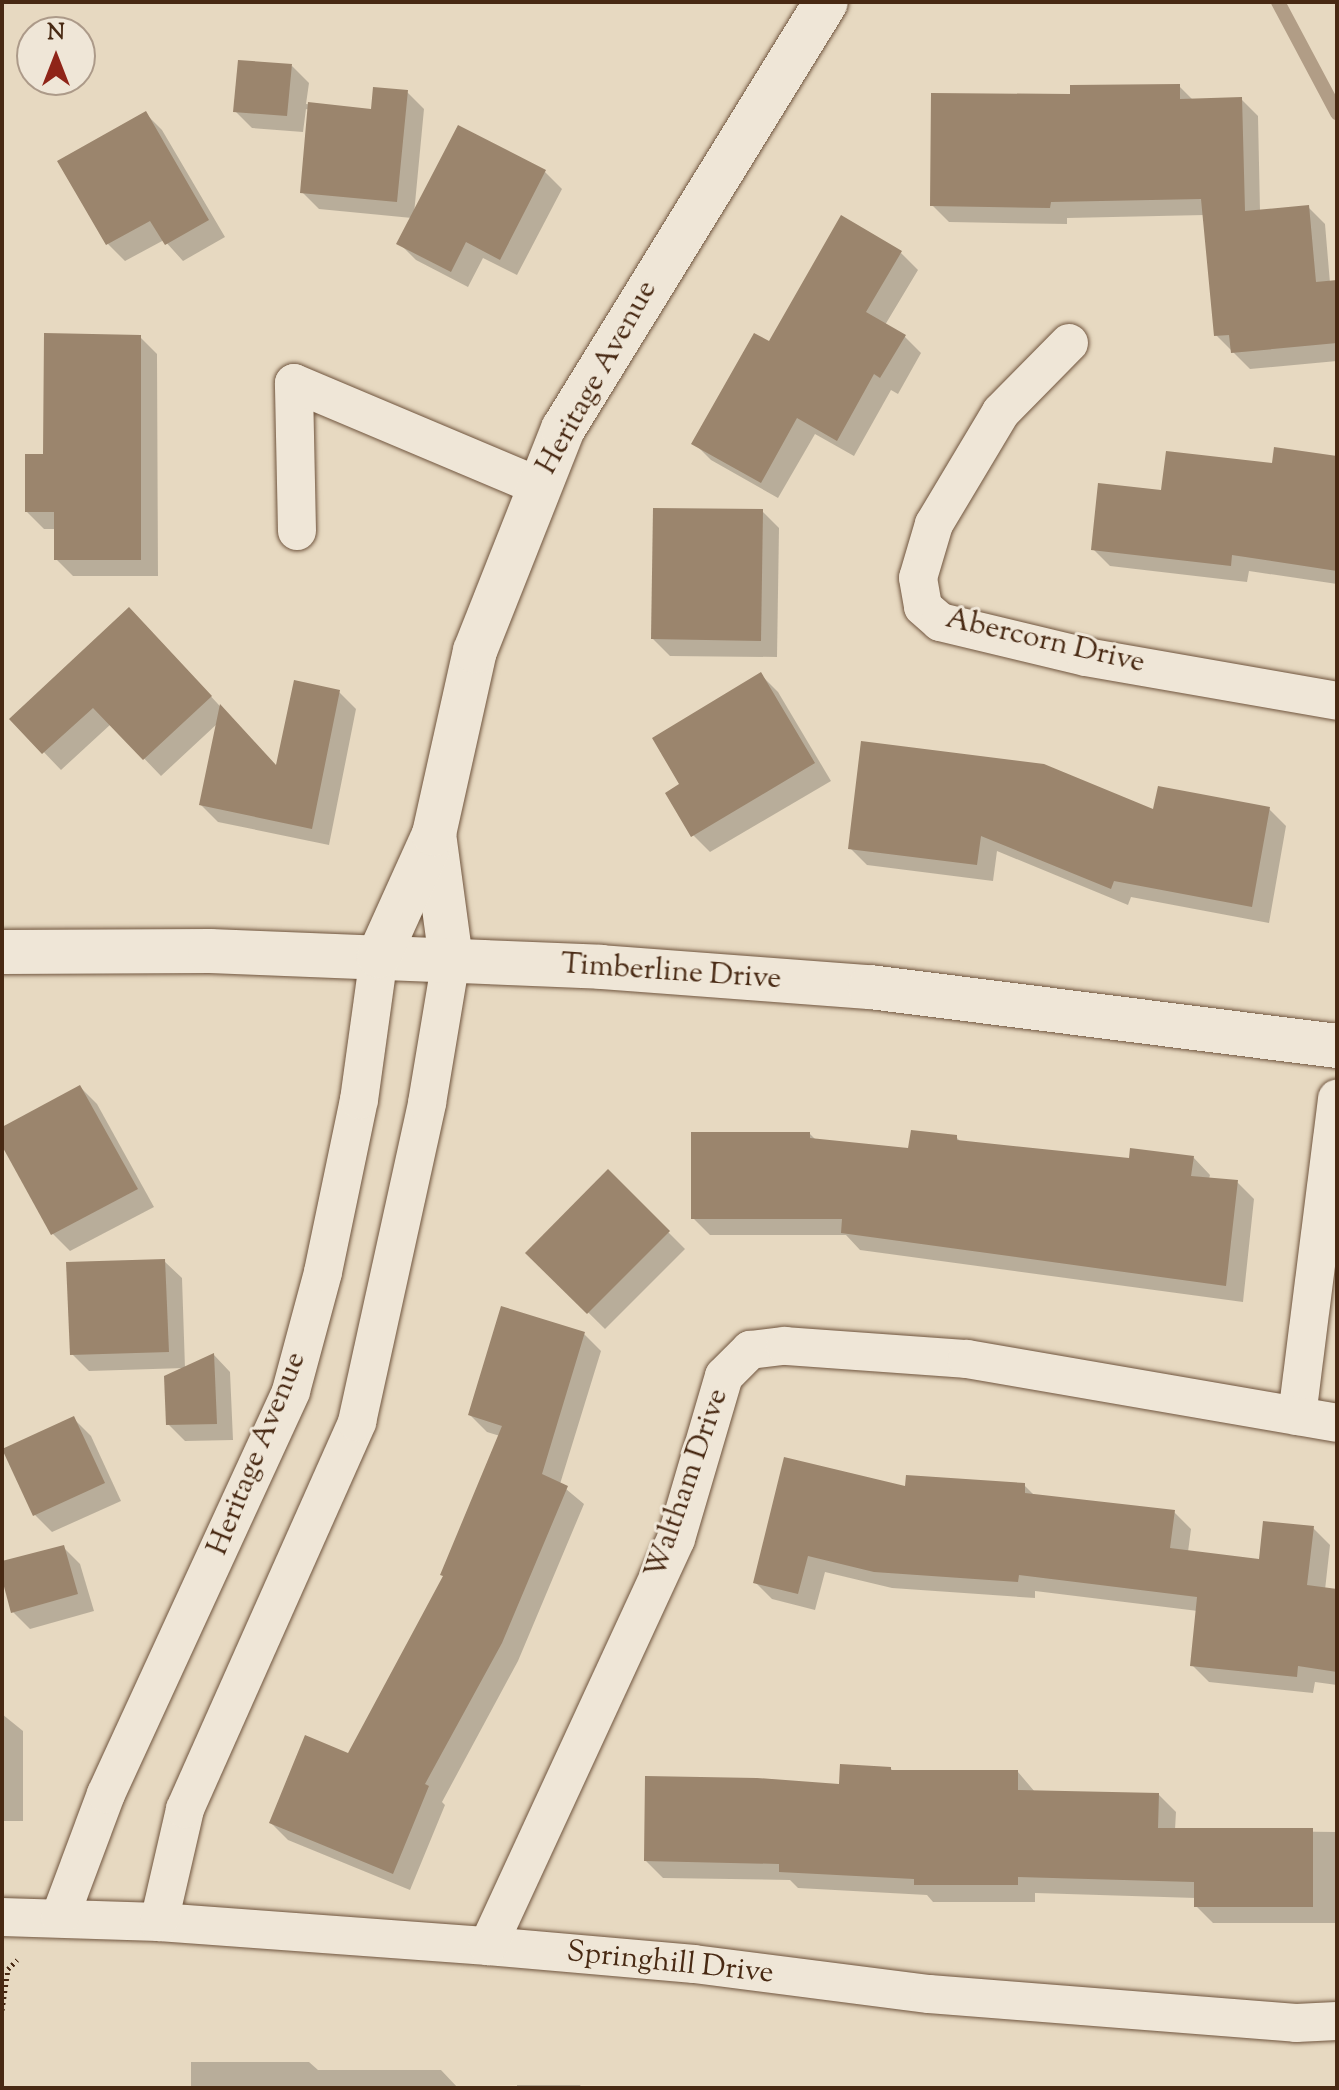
<!DOCTYPE html>
<html>
<head>
<meta charset="utf-8">
<style>
	body { margin:0 }
	#map { position:relative; width:1339px; height:2090px; overflow:hidden; background:#e7d9c1; font-family:"Sorts Mill Goudy",serif }
	div>[style] { position:absolute }
	[style*='--x'] { left:calc(var(--x)*1px); top:calc(var(--y)*1px); width:calc(var(--w)*1px); rotate:calc(var(--a)*1deg) }
	.shadow>* { inset:0; background:#0003 }
	.stream>* { height:14px; margin:-7px; padding:0 7px; transform-origin:7px; border-radius:7px; background:#b19d86 }
	.building>* { inset:0; background:#9b856d }
	.path>* { height:5px; margin-top:-2.5px; transform-origin:0; background:repeating-linear-gradient(90deg,#482913 0 2px,transparent 0 6px) }
	.roads { filter:drop-shadow(0 0 2px #70553e) drop-shadow(0 0 2px #70553e) }
	.minor>* { height:38px; margin:-19px; padding:0 19px; transform-origin:19px; border-radius:19px; background:#efe6d7 }
	.tertiary>* { height:44px; margin:-22px; padding:0 22px; transform-origin:22px; border-radius:22px; background:#efe6d7 }
	span { translate:-50% -50%; white-space:nowrap; text-align:center; line-height:1.15; -webkit-text-stroke:6px #efe6d7; paint-order:stroke }
	.street-label { font-size:30px; color:#482913 }
	.frame { position:absolute; inset:0; border:4px solid #482913; pointer-events:none }
	.north { position:absolute; left:16px; top:16px; width:80px; height:80px; box-sizing:border-box; background:#efe6d7; border:2px solid #ac9a89; border-radius:50%; rotate:0deg; font-size:22px; font-weight:700; line-height:32px; text-align:center; color:#482913 }
	.north::after { content:''; display:block; margin:auto; width:28px; height:36px; background:#8f2418; clip-path:polygon(50% 0,100% 100%,50% 72%,0 100%) }
</style>
</head>
<body>
<div id="map">
	<div class="shadow">
		<div style="clip-path:polygon(292px 66px,309px 83px,306px 104px,373px 111px,407px 92px,424px 109px,414px 214px,545px 172px,562px 189px,517px 275px,483px 258px,468px 287px,416px 260px,399px 243px,412px 218px,319px 209px,302px 192px,310px 110px,306px 109px,303px 132px,252px 128px,235px 111px)"></div>
		<div style="clip-path:polygon(1179px 86px,1193px 100px,1241px 99px,1258px 116px,1260px 211px,1308px 207px,1325px 224px,1330px 283px,1337px 282px,1337px 361px,1250px 369px,1216px 335px,1205px 215px,1067px 218px,1067px 224px,949px 222px,932px 205px,1072px 96px)"></div>
		<div style="clip-path:polygon(145px 113px,162px 130px,225px 237px,183px 261px,164px 240px,125px 261px,108px 244px)"></div>
		<div style="clip-path:polygon(901px 253px,918px 270px,885px 325px,904px 336px,921px 353px,898px 394px,891px 390px,854px 456px,815px 434px,778px 498px,711px 460px,694px 443px,770px 344px)"></div>
		<div style="clip-path:polygon(140px 337px,157px 354px,158px 576px,73px 576px,56px 559px,56px 529px,44px 529px,27px 512px,45px 456px)"></div>
		<div style="clip-path:polygon(1337px 458px,1337px 584px,1249px 571px,1247px 582px,1110px 566px,1093px 549px,1273px 466px)"></div>
		<div style="clip-path:polygon(762px 511px,779px 528px,777px 657px,670px 656px,653px 639px)"></div>
		<div style="clip-path:polygon(146px 626px,277px 768px,339px 692px,356px 709px,329px 845px,218px 822px,201px 805px,218px 723px,161px 776px,111px 724px,61px 770px,12px 719px)"></div>
		<div style="clip-path:polygon(761px 675px,778px 692px,831px 781px,710px 852px,693px 835px,682px 785px)"></div>
		<div style="clip-path:polygon(1269px 809px,1286px 826px,1269px 923px,1131px 897px,1128px 905px,997px 851px,993px 881px,867px 865px,850px 848px,1155px 811px)"></div>
		<div style="clip-path:polygon(80px 1087px,97px 1104px,154px 1207px,70px 1251px,53px 1234px,2px 1142px,2px 1129px)"></div>
		<div style="clip-path:polygon(810px 1134px,816px 1140px,910px 1150px,956px 1137px,961px 1142px,1130px 1160px,1193px 1157px,1210px 1175px,1209px 1179px,1237px 1182px,1254px 1199px,1243px 1302px,860px 1250px,846px 1235px,710px 1235px,693px 1218px)"></div>
		<div style="clip-path:polygon(608px 1172px,685px 1249px,605px 1329px,528px 1253px)"></div>
		<div style="clip-path:polygon(164px 1261px,182px 1278px,185px 1368px,214px 1355px,230px 1372px,233px 1440px,185px 1441px,168px 1424px,185px 1368px,89px 1371px,72px 1354px)"></div>
		<div style="clip-path:polygon(584px 1334px,601px 1351px,560px 1484px,584px 1504px,518px 1661px,442px 1802px,445px 1805px,410px 1890px,288px 1840px,271px 1823px,348px 1755px,445px 1577px,500px 1436px,487px 1432px,470px 1415px)"></div>
		<div style="clip-path:polygon(74px 1419px,91px 1436px,121px 1501px,52px 1532px,35px 1515px)"></div>
		<div style="clip-path:polygon(1024px 1485px,1035px 1496px,1174px 1512px,1191px 1529px,1188px 1552px,1261px 1561px,1313px 1528px,1330px 1545px,1325px 1590px,1337px 1591px,1337px 1685px,1315px 1682px,1313px 1693px,1209px 1682px,1192px 1665px,1198px 1611px,1035px 1591px,1035px 1598px,892px 1588px,825px 1572px,815px 1610px,772px 1599px,755px 1582px,907px 1489px)"></div>
		<div style="clip-path:polygon(63px 1547px,80px 1564px,94px 1611px,30px 1629px,13px 1612px,2px 1564px)"></div>
		<div style="clip-path:polygon(2px 1714px,23px 1731px,23px 1821px,2px 1821px)"></div>
		<div style="clip-path:polygon(890px 1768px,894px 1772px,1018px 1772px,1035px 1792px,1159px 1795px,1176px 1812px,1175px 1830px,1337px 1832px,1337px 1923px,1213px 1923px,1196px 1906px,1196px 1898px,1035px 1893px,1035px 1902px,933px 1902px,927px 1895px,798px 1888px,790px 1880px,663px 1878px,646px 1861px)"></div>
		<div style="clip-path:polygon(191px 2062px,309px 2062px,318px 2070px,441px 2070px,458px 2088px,191px 2088px)"></div>
		<div style="clip-path:polygon(517px 2085px,580px 2085px,582px 2088px,517px 2088px)"></div>
	</div>
	<div class="stream">
		<div style="--x:1278;--y:2;--w:126;--a:62"></div>
	</div>
	<div class="building">
		<div style="clip-path:polygon(238px 60px,292px 64px,287px 116px,233px 112px)"></div>
		<div style="clip-path:polygon(1180px 84px,1180px 99px,1242px 97px,1245px 211px,1309px 205px,1316px 282px,1337px 280px,1337px 343px,1231px 353px,1229px 335px,1214px 336px,1201px 199px,1051px 202px,1050px 208px,930px 206px,931px 93px,1070px 94px,1070px 85px)"></div>
		<div style="clip-path:polygon(373px 87px,408px 90px,397px 202px,300px 193px,308px 102px,371px 109px)"></div>
		<div style="clip-path:polygon(146px 111px,209px 220px,165px 245px,150px 221px,106px 245px,57px 161px)"></div>
		<div style="clip-path:polygon(458px 125px,546px 170px,500px 260px,466px 242px,451px 272px,396px 244px)"></div>
		<div style="clip-path:polygon(841px 215px,902px 251px,866px 312px,906px 335px,880px 378px,874px 374px,837px 441px,797px 418px,761px 483px,691px 444px,754px 333px,769px 341px)"></div>
		<div style="clip-path:polygon(44px 333px,141px 335px,141px 560px,54px 560px,54px 512px,25px 512px,25px 454px,43px 454px)"></div>
		<div style="clip-path:polygon(1274px 447px,1337px 456px,1337px 571px,1232px 555px,1231px 566px,1091px 550px,1098px 483px,1161px 490px,1166px 451px,1272px 463px)"></div>
		<div style="clip-path:polygon(653px 508px,763px 509px,761px 641px,651px 639px)"></div>
		<div style="clip-path:polygon(129px 607px,212px 696px,143px 760px,93px 708px,42px 754px,9px 719px)"></div>
		<div style="clip-path:polygon(761px 672px,815px 763px,691px 837px,665px 793px,679px 784px,652px 738px)"></div>
		<div style="clip-path:polygon(294px 680px,340px 690px,312px 829px,199px 805px,220px 704px,276px 765px)"></div>
		<div style="clip-path:polygon(861px 741px,1044px 764px,1153px 809px,1158px 786px,1270px 807px,1252px 907px,1114px 881px,1111px 889px,981px 836px,977px 865px,848px 849px)"></div>
		<div style="clip-path:polygon(80px 1085px,138px 1189px,51px 1235px,2px 1146px,2px 1127px)"></div>
		<div style="clip-path:polygon(911px 1130px,957px 1135px,957px 1140px,1129px 1158px,1130px 1148px,1194px 1156px,1191px 1176px,1238px 1180px,1226px 1286px,841px 1233px,842px 1219px,691px 1219px,691px 1132px,810px 1132px,810px 1138px,908px 1148px)"></div>
		<div style="clip-path:polygon(608px 1169px,670px 1231px,587px 1314px,525px 1253px)"></div>
		<div style="clip-path:polygon(165px 1259px,169px 1352px,70px 1355px,66px 1262px)"></div>
		<div style="clip-path:polygon(501px 1306px,585px 1332px,542px 1474px,568px 1486px,502px 1643px,425px 1784px,429px 1786px,393px 1874px,269px 1823px,305px 1735px,348px 1753px,443px 1576px,440px 1575px,502px 1426px,468px 1415px)"></div>
		<div style="clip-path:polygon(214px 1353px,217px 1424px,166px 1425px,164px 1376px)"></div>
		<div style="clip-path:polygon(74px 1416px,105px 1483px,33px 1516px,2px 1449px)"></div>
		<div style="clip-path:polygon(784px 1457px,905px 1486px,906px 1475px,1025px 1483px,1025px 1493px,1175px 1510px,1170px 1548px,1259px 1559px,1263px 1521px,1314px 1526px,1307px 1585px,1337px 1589px,1337px 1672px,1298px 1666px,1297px 1677px,1190px 1666px,1197px 1597px,1019px 1575px,1018px 1582px,874px 1572px,808px 1556px,798px 1594px,753px 1583px)"></div>
		<div style="clip-path:polygon(64px 1545px,78px 1594px,11px 1613px,2px 1579px,2px 1561px)"></div>
		<div style="clip-path:polygon(840px 1764px,891px 1767px,891px 1770px,1018px 1770px,1018px 1790px,1159px 1793px,1158px 1828px,1313px 1828px,1313px 1907px,1194px 1907px,1194px 1882px,1018px 1877px,1018px 1885px,914px 1885px,914px 1879px,779px 1872px,779px 1864px,644px 1861px,645px 1776px,757px 1778px,839px 1784px)"></div>
	</div>
	<div class="path">
		<div style="--x:2;--y:2010;--w:41;--a:-81.7"></div>
		<div style="--x:8;--y:1969;--w:13;--a:-45"></div>
	</div>
	<div class="roads">
		<div class="minor">
			<div style="--x:1069;--y:343;--w:97;--a:134.6"></div>
			<div style="--x:1001;--y:412;--w:131;--a:120.9"></div>
			<div style="--x:934;--y:524;--w:56;--a:106.5"></div>
			<div style="--x:918;--y:578;--w:29;--a:80"></div>
			<div style="--x:923;--y:607;--w:23;--a:41"></div>
			<div style="--x:940;--y:622;--w:150;--a:13.5"></div>
			<div style="--x:1086;--y:657;--w:255;--a:9.9"></div>
			<div style="--x:297;--y:531;--w:148;--a:-91.2"></div>
			<div style="--x:294;--y:383;--w:265;--a:22.9"></div>
			<div style="--x:1297;--y:1416;--w:320;--a:-82.8"></div>
			<div style="--x:2;--y:1917;--w:157;--a:1.8"></div>
			<div style="--x:159;--y:1922;--w:330;--a:4.2"></div>
			<div style="--x:488;--y:1946;--w:207;--a:5"></div>
			<div style="--x:694;--y:1964;--w:237;--a:7.3"></div>
			<div style="--x:929;--y:1994;--w:368;--a:4.5"></div>
			<div style="--x:1296;--y:2023;--w:41;--a:-2.8"></div>
			<div style="--x:60;--y:1917;--w:131;--a:-69.5"></div>
			<div style="--x:106;--y:1794;--w:443;--a:-65.3"></div>
			<div style="--x:291;--y:1391;--w:123;--a:-74.9"></div>
			<div style="--x:323;--y:1272;--w:176;--a:-78.2"></div>
			<div style="--x:359;--y:1100;--w:145;--a:-82.1"></div>
			<div style="--x:159;--y:1922;--w:116;--a:-77"></div>
			<div style="--x:185;--y:1809;--w:424;--a:-66"></div>
			<div style="--x:357;--y:1422;--w:327;--a:-77.6"></div>
			<div style="--x:427;--y:1103;--w:145;--a:-80.5"></div>
			<div style="--x:488;--y:1946;--w:448;--a:-65.2"></div>
			<div style="--x:676;--y:1539;--w:170;--a:-73.6"></div>
			<div style="--x:724;--y:1376;--w:37;--a:-45"></div>
			<div style="--x:750;--y:1350;--w:35;--a:-7"></div>
			<div style="--x:785;--y:1346;--w:182;--a:4.1"></div>
			<div style="--x:967;--y:1359;--w:375;--a:9.8"></div>
		</div>
		<div class="tertiary">
			<div style="--x:434;--y:834;--w:127;--a:82.3"></div>
			<div style="--x:2;--y:952;--w:208;--a:-0.3"></div>
			<div style="--x:210;--y:951;--w:391;--a:2.3"></div>
			<div style="--x:601;--y:967;--w:270;--a:4.3"></div>
			<div style="--x:870;--y:987;--w:471;--a:7.2"></div>
			<div style="--x:379;--y:956;--w:134;--a:-65.7"></div>
			<div style="--x:434;--y:834;--w:188;--a:-77.4"></div>
			<div style="--x:475;--y:651;--w:239;--a:-68.4"></div>
			<div style="--x:563;--y:429;--w:501;--a:-58.37"></div>
		</div>
	</div>
	<div class="street-label">
		<span style="left:598px;top:378px;rotate:-61deg">Heritage Avenue</span>
		<span style="left:1045px;top:642px;rotate:13deg">Abercorn Drive</span>
		<span style="left:671px;top:973px;rotate:4deg">Timberline Drive</span>
		<span style="left:258px;top:1454px;rotate:-68deg">Heritage Avenue</span>
		<span style="left:688px;top:1484px;rotate:-71deg">Waltham Drive</span>
		<span style="left:670px;top:1964px;rotate:6deg">Springhill Drive</span>
	</div>
	<div class="frame"></div>
	<div class="north">N</div>
</div>
</body>
</html>
